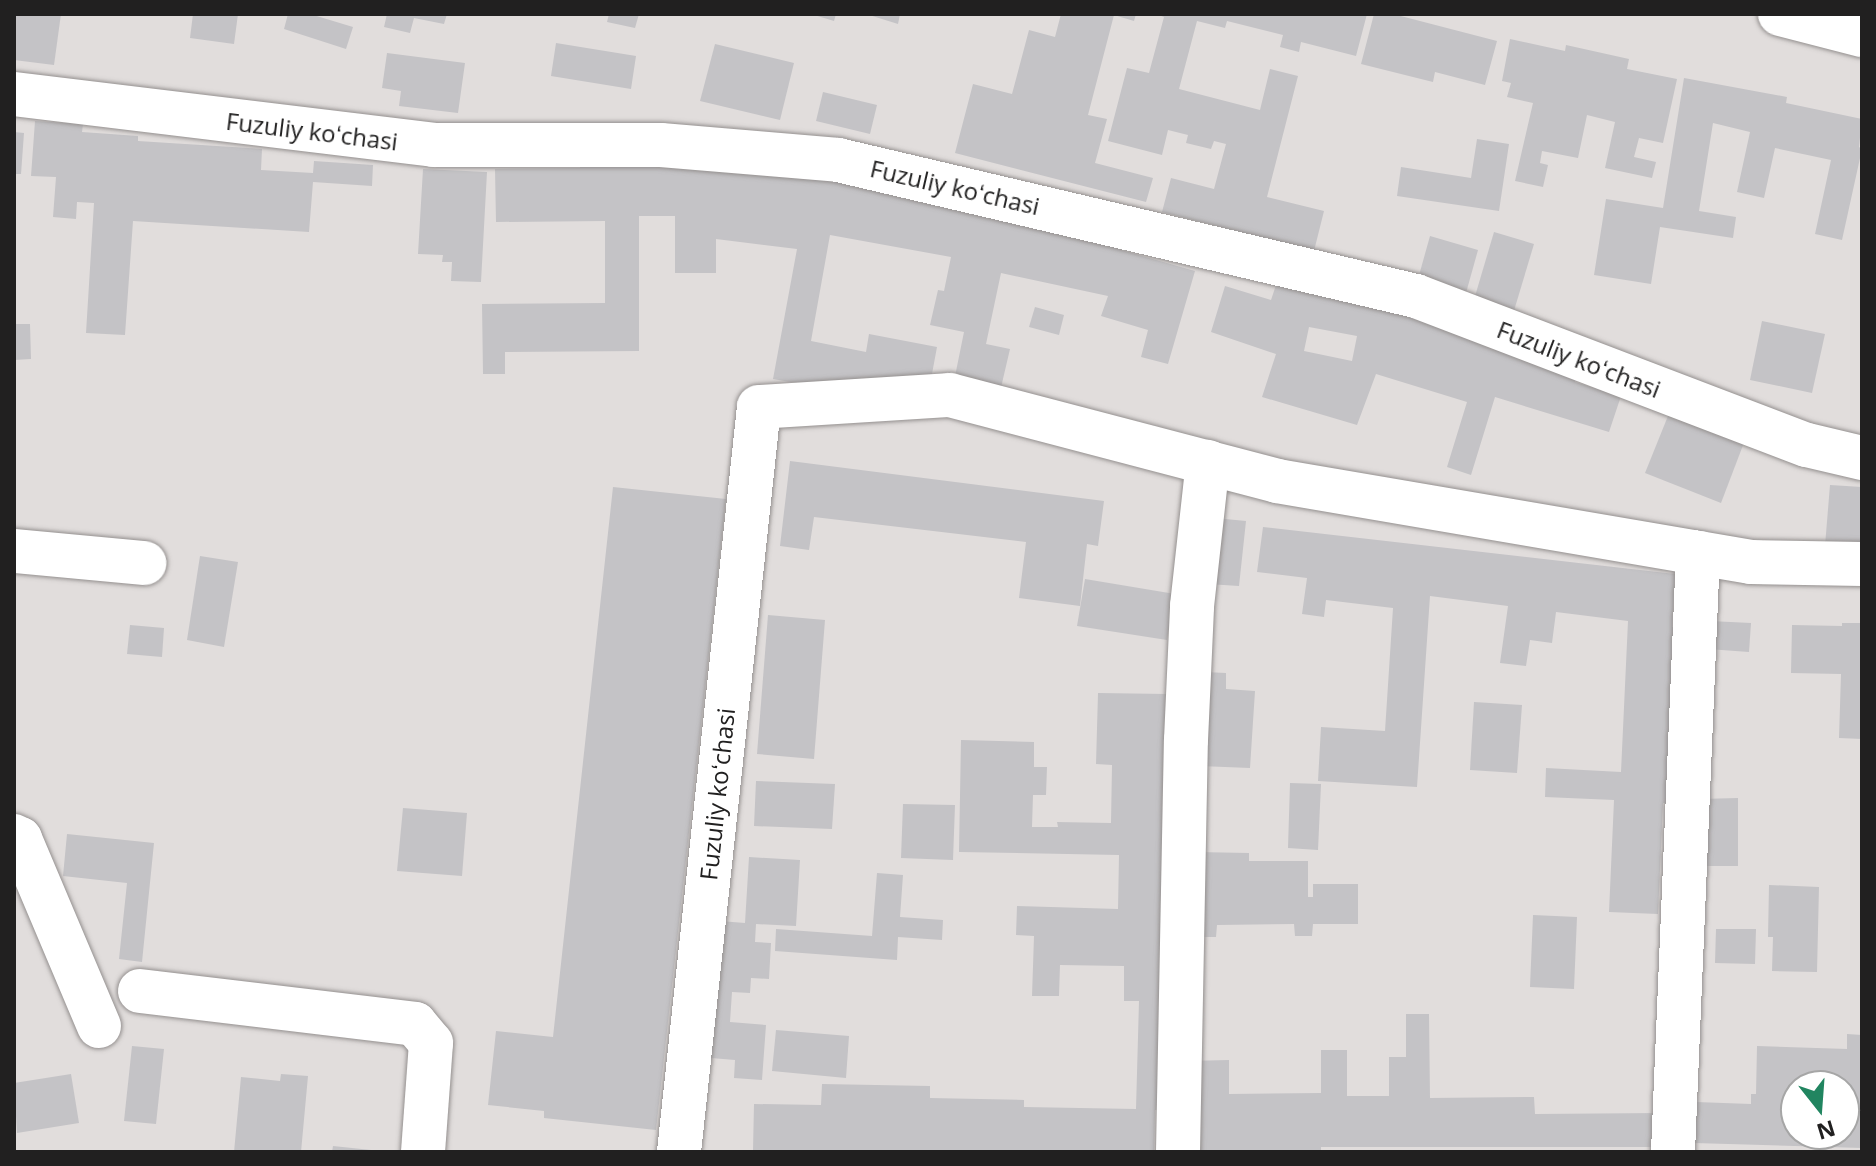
<!DOCTYPE html>
<html>
<head>
<meta charset="utf-8">
<style>
	body { margin:0 }
	#map { position:relative; width:1876px; height:1166px; overflow:hidden; background:#e1dddc; font-family:"Open Sans",sans-serif }
	div>[style] { position:absolute }
	[style*='--x'] { left:calc(var(--x)*1px); top:calc(var(--y)*1px); width:calc(var(--w)*1px); rotate:calc(var(--a)*1deg) }
	.building>* { inset:0; background:#c4c3c6 }
	.roads { filter:drop-shadow(0 0 2px #94908f) drop-shadow(0 0 2px #94908f) }
	.minor>* { height:44px; margin:-22px; padding:0 22px; transform-origin:22px; border-radius:22px; background:#fff }
	span { translate:-50% -50%; white-space:nowrap; text-align:center; line-height:1.15; -webkit-text-stroke:6px #fff; paint-order:stroke }
	.street-label { font-size:24px; color:#212020 }
	.frame { position:absolute; inset:0; border:16px solid #212020; pointer-events:none }
	.north { position:absolute; left:1780px; top:1070px; width:80px; height:80px; box-sizing:border-box; background:#fff; border:2px solid #a6a6a6; border-radius:50%; rotate:163deg; font-size:22px; font-weight:700; line-height:32px; text-align:center; color:#212020 }
	.north::after { content:''; display:block; margin:auto; width:28px; height:36px; background:#218560; clip-path:polygon(50% 0,100% 100%,50% 72%,0 100%) }
</style>
</head>
<body>
<div id="map">
	<div class="building">
		<div style="clip-path:polygon(14px 14px,61px 14px,54px 65px,14px 60px)"></div>
		<div style="clip-path:polygon(193px 14px,238px 14px,234px 44px,190px 38px)"></div>
		<div style="clip-path:polygon(288px 14px,310px 14px,353px 27px,346px 49px,284px 29px)"></div>
		<div style="clip-path:polygon(387px 14px,447px 14px,444px 24px,414px 18px,410px 33px,384px 27px)"></div>
		<div style="clip-path:polygon(609px 14px,639px 14px,635px 28px,607px 22px)"></div>
		<div style="clip-path:polygon(811px 14px,836px 14px,834px 21px)"></div>
		<div style="clip-path:polygon(866px 14px,900px 14px,898px 24px)"></div>
		<div style="clip-path:polygon(1061px 14px,1136px 14px,1134px 21px,1114px 15px,1088px 115px,1107px 119px,1095px 163px,1153px 178px,1146px 202px,955px 153px,973px 84px,1012px 94px,1029px 30px,1055px 37px)"></div>
		<div style="clip-path:polygon(1156px 14px,1367px 14px,1356px 56px,1301px 42px,1299px 52px,1280px 47px,1283px 35px,1227px 21px,1225px 28px,1197px 21px,1179px 89px,1260px 110px,1270px 69px,1298px 76px,1267px 197px,1324px 211px,1314px 251px,1162px 212px,1171px 178px,1214px 189px,1226px 144px,1214px 141px,1211px 149px,1186px 143px,1188px 135px,1168px 130px,1162px 155px,1108px 141px,1127px 68px,1149px 73px,1164px 17px)"></div>
		<div style="clip-path:polygon(1374px 14px,1393px 14px,1497px 41px,1485px 85px,1435px 72px,1433px 82px,1361px 64px)"></div>
		<div style="clip-path:polygon(1510px 39px,1565px 51px,1566px 45px,1629px 59px,1627px 69px,1677px 79px,1663px 143px,1639px 138px,1634px 157px,1656px 162px,1652px 178px,1605px 168px,1615px 122px,1587px 115px,1578px 158px,1542px 151px,1540px 163px,1548px 165px,1543px 187px,1515px 181px,1533px 103px,1507px 97px,1511px 83px,1502px 81px)"></div>
		<div style="clip-path:polygon(556px 43px,636px 56px,631px 89px,551px 76px)"></div>
		<div style="clip-path:polygon(715px 44px,794px 63px,780px 120px,700px 101px)"></div>
		<div style="clip-path:polygon(387px 53px,465px 63px,458px 113px,399px 106px,401px 91px,382px 88px)"></div>
		<div style="clip-path:polygon(1684px 78px,1787px 97px,1786px 103px,1862px 119px,1859px 147px,1862px 149px,1842px 240px,1815px 234px,1831px 160px,1775px 148px,1764px 198px,1737px 192px,1750px 132px,1713px 123px,1699px 211px,1736px 217px,1733px 238px,1660px 227px,1651px 284px,1594px 275px,1606px 199px,1663px 208px)"></div>
		<div style="clip-path:polygon(823px 92px,877px 105px,870px 134px,816px 121px)"></div>
		<div style="clip-path:polygon(35px 121px,83px 124px,82px 132px,138px 136px,138px 141px,262px 149px,261px 170px,313px 173px,314px 161px,373px 165px,372px 186px,313px 182px,309px 232px,133px 221px,125px 335px,86px 333px,94px 203px,77px 202px,76px 219px,53px 217px,56px 177px,31px 176px)"></div>
		<div style="clip-path:polygon(14px 132px,24px 133px,21px 174px,14px 174px)"></div>
		<div style="clip-path:polygon(1477px 139px,1509px 144px,1499px 211px,1397px 196px,1401px 167px,1471px 178px)"></div>
		<div style="clip-path:polygon(580px 160px,811px 170px,1122px 242px,1121px 250px,1195px 271px,1168px 364px,1141px 357px,1148px 330px,1101px 316px,1108px 296px,1001px 273px,986px 344px,1010px 349px,999px 396px,953px 386px,964px 332px,930px 325px,938px 290px,944px 291px,951px 257px,830px 235px,811px 341px,866px 352px,869px 334px,937px 347px,929px 390px,869px 396px,773px 379px,797px 249px,716px 239px,716px 273px,675px 273px,675px 216px,639px 216px,639px 351px,505px 352px,505px 374px,483px 374px,482px 304px,605px 303px,605px 221px,496px 222px,495px 169px,580px 168px)"></div>
		<div style="clip-path:polygon(423px 169px,487px 172px,481px 282px,451px 281px,452px 262px,442px 262px,443px 255px,418px 254px)"></div>
		<div style="clip-path:polygon(1494px 232px,1534px 244px,1513px 314px,1473px 303px)"></div>
		<div style="clip-path:polygon(1430px 236px,1478px 250px,1466px 293px,1418px 279px)"></div>
		<div style="clip-path:polygon(evenodd,1277px 282px,1396px 311px,1579px 367px,1575px 382px,1621px 396px,1609px 432px,1495px 397px,1471px 475px,1447px 467px,1467px 402px,1376px 374px,1357px 425px,1262px 397px,1276px 354px,1211px 332px,1225px 286px,1271px 300px,1277px 282px,1309px 327px,1357px 336px,1352px 361px,1304px 351px,1309px 327px)"></div>
		<div style="clip-path:polygon(1035px 307px,1064px 315px,1059px 335px,1029px 327px)"></div>
		<div style="clip-path:polygon(1762px 321px,1825px 334px,1812px 393px,1750px 380px)"></div>
		<div style="clip-path:polygon(14px 324px,30px 324px,31px 359px,14px 360px)"></div>
		<div style="clip-path:polygon(1670px 411px,1745px 440px,1721px 503px,1645px 473px)"></div>
		<div style="clip-path:polygon(790px 461px,1104px 501px,1098px 546px,1087px 544px,1080px 606px,1019px 598px,1026px 542px,814px 517px,809px 550px,780px 546px)"></div>
		<div style="clip-path:polygon(1830px 485px,1862px 487px,1862px 561px,1824px 558px)"></div>
		<div style="clip-path:polygon(613px 487px,726px 499px,656px 1130px,544px 1118px,544px 1111px,488px 1105px,496px 1031px,553px 1037px)"></div>
		<div style="clip-path:polygon(1215px 518px,1246px 521px,1239px 586px,1208px 584px)"></div>
		<div style="clip-path:polygon(1263px 527px,1675px 574px,1672px 627px,1678px 628px,1669px 803px,1663px 803px,1658px 914px,1609px 912px,1614px 800px,1545px 797px,1546px 768px,1621px 772px,1628px 621px,1556px 612px,1552px 643px,1530px 640px,1526px 666px,1500px 663px,1508px 606px,1430px 596px,1417px 787px,1318px 781px,1321px 727px,1385px 731px,1393px 608px,1326px 600px,1324px 617px,1302px 614px,1307px 578px,1257px 572px)"></div>
		<div style="clip-path:polygon(200px 556px,238px 562px,224px 647px,187px 640px)"></div>
		<div style="clip-path:polygon(1085px 579px,1175px 594px,1167px 640px,1077px 626px)"></div>
		<div style="clip-path:polygon(768px 615px,825px 620px,814px 759px,757px 754px)"></div>
		<div style="clip-path:polygon(1710px 621px,1751px 623px,1749px 652px,1708px 649px)"></div>
		<div style="clip-path:polygon(1842px 623px,1862px 623px,1862px 739px,1839px 738px,1841px 674px,1791px 673px,1792px 625px,1842px 626px)"></div>
		<div style="clip-path:polygon(130px 625px,164px 628px,162px 657px,127px 654px)"></div>
		<div style="clip-path:polygon(1205px 672px,1226px 673px,1226px 689px,1255px 691px,1250px 768px,1200px 766px)"></div>
		<div style="clip-path:polygon(1098px 693px,1167px 694px,1164px 1110px,1155px 1110px,1154px 1152px,753px 1150px,754px 1104px,821px 1105px,822px 1084px,930px 1086px,930px 1098px,1024px 1100px,1024px 1107px,1136px 1109px,1139px 1001px,1124px 1001px,1124px 966px,1060px 965px,1059px 996px,1032px 996px,1034px 936px,1016px 935px,1017px 906px,1118px 909px,1119px 855px,959px 852px,961px 740px,1034px 742px,1034px 767px,1047px 767px,1046px 795px,1033px 795px,1032px 827px,1058px 827px,1057px 822px,1111px 823px,1112px 765px,1096px 764px)"></div>
		<div style="clip-path:polygon(1474px 702px,1522px 705px,1517px 773px,1470px 770px)"></div>
		<div style="clip-path:polygon(756px 781px,835px 784px,832px 829px,754px 826px)"></div>
		<div style="clip-path:polygon(1290px 783px,1321px 784px,1318px 850px,1288px 848px)"></div>
		<div style="clip-path:polygon(1738px 798px,1738px 866px,1700px 866px,1700px 799px)"></div>
		<div style="clip-path:polygon(903px 804px,955px 805px,953px 860px,901px 858px)"></div>
		<div style="clip-path:polygon(403px 808px,467px 813px,462px 876px,397px 871px)"></div>
		<div style="clip-path:polygon(67px 834px,154px 843px,142px 962px,119px 959px,127px 883px,63px 876px)"></div>
		<div style="clip-path:polygon(1196px 852px,1249px 853px,1249px 861px,1308px 861px,1308px 897px,1313px 897px,1313px 884px,1358px 884px,1358px 924px,1313px 924px,1312px 936px,1295px 936px,1294px 924px,1217px 925px,1216px 937px,1196px 937px)"></div>
		<div style="clip-path:polygon(749px 857px,800px 860px,796px 926px,756px 924px,755px 942px,771px 943px,769px 979px,751px 978px,750px 993px,732px 992px,730px 1022px,766px 1025px,762px 1080px,734px 1078px,735px 1060px,711px 1058px,720px 921px,745px 923px)"></div>
		<div style="clip-path:polygon(877px 873px,903px 875px,900px 917px,943px 920px,942px 940px,898px 937px,897px 960px,775px 951px,776px 929px,872px 936px)"></div>
		<div style="clip-path:polygon(1769px 885px,1819px 887px,1817px 972px,1772px 971px,1773px 937px,1768px 937px)"></div>
		<div style="clip-path:polygon(1533px 915px,1577px 917px,1574px 989px,1530px 987px)"></div>
		<div style="clip-path:polygon(1716px 929px,1756px 929px,1755px 964px,1715px 963px)"></div>
		<div style="clip-path:polygon(1406px 1014px,1429px 1014px,1430px 1098px,1534px 1097px,1535px 1114px,1660px 1113px,1660px 1147px,1321px 1147px,1321px 1152px,1192px 1152px,1187px 1061px,1229px 1060px,1229px 1094px,1321px 1093px,1321px 1050px,1347px 1050px,1347px 1096px,1389px 1096px,1389px 1057px,1406px 1057px)"></div>
		<div style="clip-path:polygon(776px 1030px,849px 1036px,846px 1078px,772px 1071px)"></div>
		<div style="clip-path:polygon(evenodd,1847px 1034px,1862px 1035px,1862px 1148px,1694px 1143px,1696px 1102px,1751px 1104px,1751px 1094px,1756px 1094px,1757px 1046px,1847px 1049px,1847px 1034px,1796px 1086px,1844px 1086px,1844px 1134px,1796px 1134px,1796px 1086px)"></div>
		<div style="clip-path:polygon(132px 1046px,164px 1049px,156px 1124px,124px 1121px)"></div>
		<div style="clip-path:polygon(71px 1074px,79px 1123px,17px 1133px,14px 1083px)"></div>
		<div style="clip-path:polygon(281px 1074px,308px 1076px,301px 1152px,234px 1152px,241px 1077px,280px 1081px)"></div>
		<div style="clip-path:polygon(333px 1146px,371px 1150px,371px 1152px,332px 1152px)"></div>
	</div>
	<div class="roads">
		<div class="minor">
			<div style="--x:1780;--y:14;--w:85;--a:14.4"></div>
			<div style="--x:14;--y:94;--w:422;--a:6.9"></div>
			<div style="--x:433;--y:145;--w:228;--a:0"></div>
			<div style="--x:661;--y:145;--w:178;--a:4.8"></div>
			<div style="--x:838;--y:160;--w:594;--a:13.24"></div>
			<div style="--x:1416;--y:296;--w:418;--a:20.9"></div>
			<div style="--x:1807;--y:445;--w:57;--a:13.3"></div>
			<div style="--x:14;--y:551;--w:131;--a:5.3"></div>
			<div style="--x:14;--y:836;--w:7;--a:27"></div>
			<div style="--x:20;--y:839;--w:203;--a:67.1"></div>
			<div style="--x:140;--y:991;--w:277;--a:6.8"></div>
			<div style="--x:415;--y:1024;--w:25;--a:50"></div>
			<div style="--x:431;--y:1043;--w:109;--a:94.2"></div>
			<div style="--x:679;--y:1152;--w:749;--a:-83.87"></div>
			<div style="--x:759;--y:407;--w:191;--a:-3.6"></div>
			<div style="--x:950;--y:395;--w:338;--a:14.7"></div>
			<div style="--x:1277;--y:481;--w:481;--a:9.7"></div>
			<div style="--x:1751;--y:562;--w:111;--a:1"></div>
			<div style="--x:1178;--y:1152;--w:412;--a:-88.9"></div>
			<div style="--x:1186;--y:740;--w:134;--a:-87.4"></div>
			<div style="--x:1192;--y:606;--w:145;--a:-83.7"></div>
			<div style="--x:1673;--y:1152;--w:600;--a:-87.61"></div>
		</div>
	</div>
	<div class="street-label">
		<span style="left:312px;top:131px;rotate:7deg">Fuzuliy koʻchasi</span>
		<span style="left:955px;top:187px;rotate:13deg">Fuzuliy koʻchasi</span>
		<span style="left:1579px;top:359px;rotate:21deg">Fuzuliy koʻchasi</span>
		<span style="left:717px;top:794px;rotate:-84deg">Fuzuliy koʻchasi</span>
	</div>
	<div class="frame"></div>
	<div class="north">N</div>
</div>
</body>
</html>
